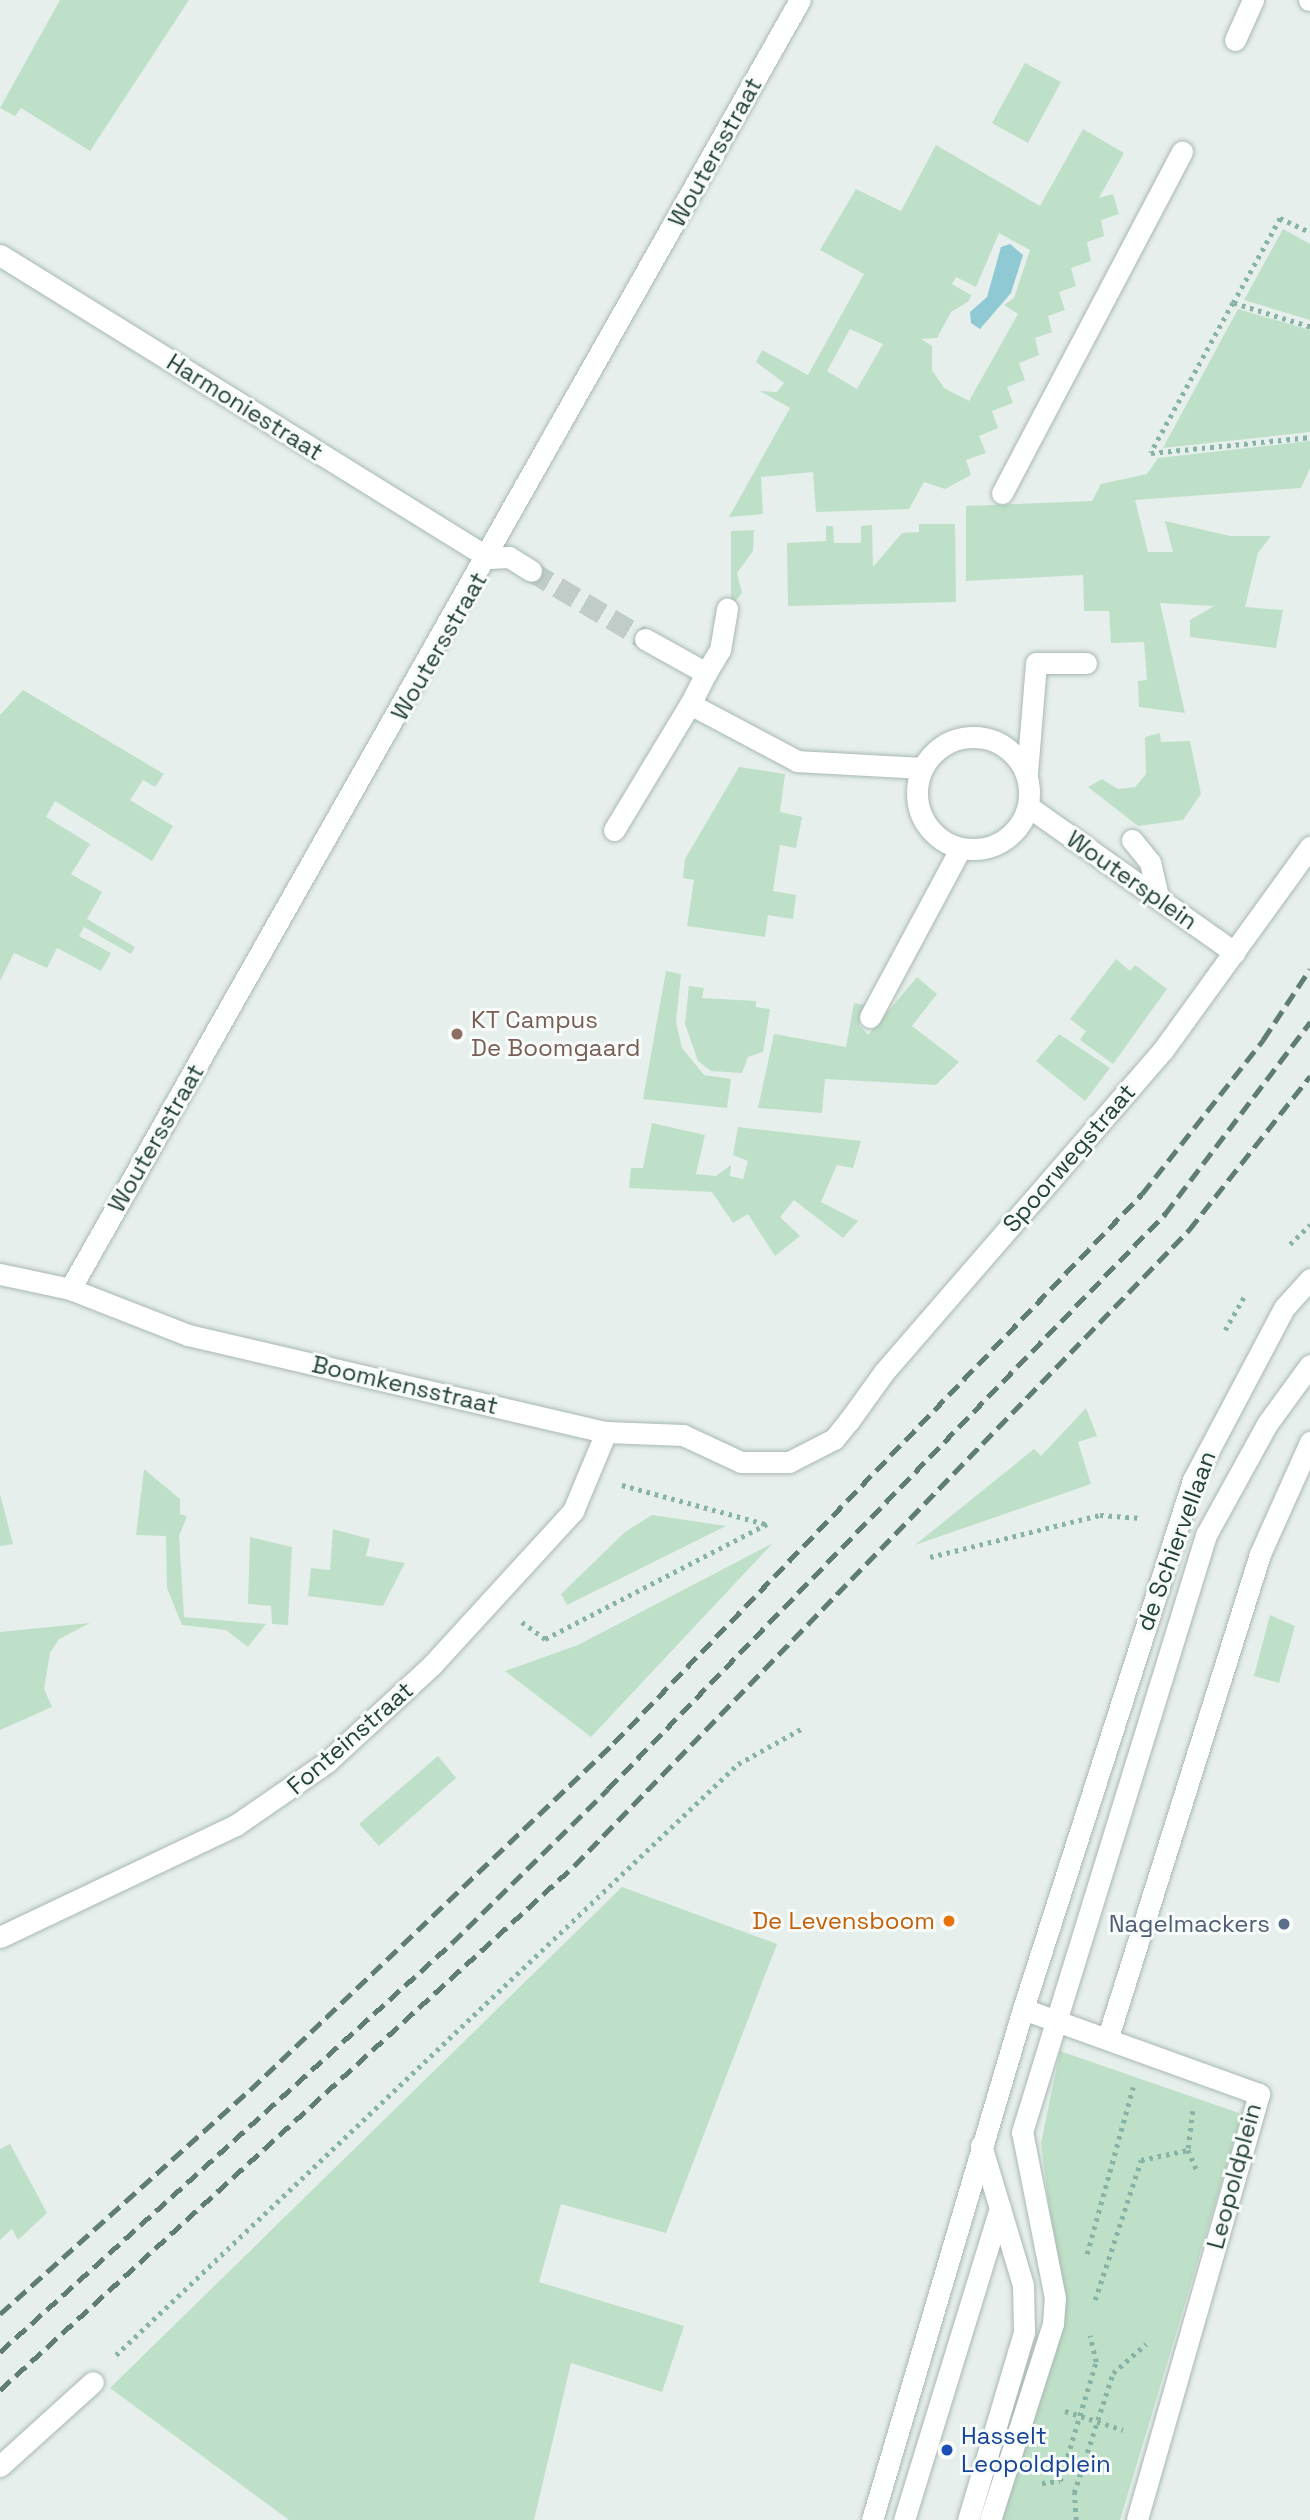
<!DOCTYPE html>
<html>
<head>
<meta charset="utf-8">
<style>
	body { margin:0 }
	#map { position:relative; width:1310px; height:2520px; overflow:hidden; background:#e6efeb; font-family:"Space Grotesk",sans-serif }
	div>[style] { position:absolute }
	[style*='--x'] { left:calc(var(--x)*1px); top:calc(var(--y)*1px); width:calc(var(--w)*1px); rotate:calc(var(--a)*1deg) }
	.green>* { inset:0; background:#bfe0c8 }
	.water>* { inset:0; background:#8ec9d4 }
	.minor-tunnel>* { height:21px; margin-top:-10.5px; transform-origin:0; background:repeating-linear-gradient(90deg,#bfccc8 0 21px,transparent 0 31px) }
	.path>* { height:4.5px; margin-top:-2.25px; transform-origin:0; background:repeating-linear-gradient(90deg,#86b3a5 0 3.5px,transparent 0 8.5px) }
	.roads { filter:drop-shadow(0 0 2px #a8b8b2) drop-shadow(0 0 2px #a8b8b2) }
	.service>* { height:21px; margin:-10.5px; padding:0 10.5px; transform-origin:10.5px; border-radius:10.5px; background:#fff }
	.minor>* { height:21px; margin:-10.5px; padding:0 10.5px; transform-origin:10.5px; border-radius:10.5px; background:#fff }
	.minor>.ring { margin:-10.5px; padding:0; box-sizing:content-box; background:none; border:21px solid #fff; border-radius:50% }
	.secondary>* { height:21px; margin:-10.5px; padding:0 10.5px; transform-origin:10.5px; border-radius:10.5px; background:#fff }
	.rail>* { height:5px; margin-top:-2.5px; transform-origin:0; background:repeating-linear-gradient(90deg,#5f7d75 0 14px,transparent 0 21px) }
	.dots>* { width:19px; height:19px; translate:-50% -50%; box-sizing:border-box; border:4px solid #f7fbf9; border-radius:50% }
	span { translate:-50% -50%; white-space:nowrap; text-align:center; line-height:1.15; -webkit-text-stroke:6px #f7fbf9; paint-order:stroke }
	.street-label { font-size:24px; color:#24423a }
	.education-label { font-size:24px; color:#785e54 }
	.left { translate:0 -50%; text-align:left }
	.food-label { font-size:24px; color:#c56008 }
	.right { translate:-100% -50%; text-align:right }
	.service-label { font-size:24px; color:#4e5e75 }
	.transit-label { font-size:24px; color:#164399 }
</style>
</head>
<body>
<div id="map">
	<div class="green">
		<div style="clip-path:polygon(60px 0,189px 0,90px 151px,21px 108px,15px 116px,0 108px)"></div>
		<div style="clip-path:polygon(1025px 63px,1061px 82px,1028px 143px,992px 123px)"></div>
		<div style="clip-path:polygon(evenodd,1083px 129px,1124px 153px,1099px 198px,1113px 194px,1119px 214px,1101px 220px,1104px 236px,1087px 242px,1091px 261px,1071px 268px,1076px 286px,1059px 292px,1065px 310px,1048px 316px,1052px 332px,1035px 338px,1039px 355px,1019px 363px,1025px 380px,1007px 387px,1013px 403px,992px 411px,998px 428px,979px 436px,986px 453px,966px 460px,971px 475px,945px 489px,924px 482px,909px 509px,816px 512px,813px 472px,761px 477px,763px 514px,729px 517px,790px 408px,760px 391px,777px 392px,784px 383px,756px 362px,762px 350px,808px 375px,864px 274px,820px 250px,856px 189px,901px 211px,936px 145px,1040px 206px,1083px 129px,999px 233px,1030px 250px,1014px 298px,1004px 305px,1018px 314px,969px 401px,944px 388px,932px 370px,932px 346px,921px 339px,937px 338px,951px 312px,969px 301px,971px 295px,952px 284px,956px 277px,976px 287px,999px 233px,1083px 129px,850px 329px,883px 344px,857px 389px,827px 371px,850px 329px)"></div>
		<div style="clip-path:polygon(1283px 229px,1310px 244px,1310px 320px,1244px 300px)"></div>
		<div style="clip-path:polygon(1238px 309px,1310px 330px,1310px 432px,1163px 448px)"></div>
		<div style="clip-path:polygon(1310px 441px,1310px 468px,1301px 488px,1135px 500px,1148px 552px,1173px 552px,1165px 521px,1230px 536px,1271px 536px,1258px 553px,1245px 607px,1283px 610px,1276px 648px,1190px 637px,1190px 620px,1214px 606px,1160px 603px,1185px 713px,1139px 707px,1138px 681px,1147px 680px,1144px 642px,1111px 643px,1109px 611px,1084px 611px,1083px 575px,966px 581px,966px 506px,1092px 501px,1101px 484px,1147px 474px,1158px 458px)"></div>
		<div style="clip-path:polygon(919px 524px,955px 524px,956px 602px,788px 606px,787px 543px,826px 541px,826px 526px,833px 526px,834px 543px,861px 543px,861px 526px,872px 525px,873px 567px,902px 533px,919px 532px)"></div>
		<div style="clip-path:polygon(754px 530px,753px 551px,737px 573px,742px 593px,731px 606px,731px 531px)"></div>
		<div style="clip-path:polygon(23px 690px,164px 774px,155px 787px,143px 780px,130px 800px,173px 826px,152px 861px,55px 801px,46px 817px,90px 844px,71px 874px,102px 892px,87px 919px,135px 947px,131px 954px,84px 927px,79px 936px,111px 953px,101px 971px,57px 948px,47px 968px,14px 953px,0 981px,0 715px)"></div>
		<div style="clip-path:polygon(1160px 733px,1161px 742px,1190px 741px,1201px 794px,1183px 820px,1138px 826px,1088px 787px,1102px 779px,1118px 789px,1135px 787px,1146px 774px,1145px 737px)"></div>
		<div style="clip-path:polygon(739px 767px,785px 774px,780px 812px,802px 817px,796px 848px,780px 845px,773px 891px,796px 895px,793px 919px,768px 915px,765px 937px,687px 926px,694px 880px,683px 878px,685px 859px)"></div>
		<div style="clip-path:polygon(1116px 959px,1130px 971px,1135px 965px,1167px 989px,1113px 1064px,1080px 1040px,1086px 1031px,1070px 1019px)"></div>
		<div style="clip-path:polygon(666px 971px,681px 974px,676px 1022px,682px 1048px,704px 1075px,731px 1079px,727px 1108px,643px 1099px)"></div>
		<div style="clip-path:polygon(917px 977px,937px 994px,912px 1026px,959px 1062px,936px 1085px,825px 1079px,822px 1113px,758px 1108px,774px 1034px,846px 1047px,854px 1003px,865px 1005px,859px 1025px,868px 1035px)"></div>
		<div style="clip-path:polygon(689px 986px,704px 988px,702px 998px,756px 1001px,756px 1007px,770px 1009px,763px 1052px,748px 1057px,742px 1073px,711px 1071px,698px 1061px,685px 1024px)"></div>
		<div style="clip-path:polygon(1059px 1034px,1110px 1068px,1085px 1101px,1036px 1061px)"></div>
		<div style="clip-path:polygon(652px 1123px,705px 1135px,696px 1174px,716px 1176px,731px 1165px,730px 1176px,743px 1179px,748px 1161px,733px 1155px,738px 1127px,861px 1141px,853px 1168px,837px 1165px,821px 1202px,858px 1221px,843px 1238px,794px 1200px,780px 1217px,800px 1236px,775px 1256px,748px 1214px,733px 1223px,712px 1192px,629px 1188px,631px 1168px,643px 1168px)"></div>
		<div style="clip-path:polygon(1086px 1408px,1097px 1436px,1078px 1442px,1091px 1484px,915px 1545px,1034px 1449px,1041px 1456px)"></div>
		<div style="clip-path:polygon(144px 1469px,180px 1499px,180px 1514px,187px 1516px,179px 1536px,184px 1617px,266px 1624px,248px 1647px,226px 1630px,182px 1625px,167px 1588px,166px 1536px,136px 1535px)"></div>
		<div style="clip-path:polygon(0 1494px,13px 1544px,0 1546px)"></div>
		<div style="clip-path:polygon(652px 1515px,726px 1526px,567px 1605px,561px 1594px,625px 1532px)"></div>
		<div style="clip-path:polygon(333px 1529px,370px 1539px,366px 1556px,405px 1563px,383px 1606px,308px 1596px,311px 1568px,330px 1570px)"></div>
		<div style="clip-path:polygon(250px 1537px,292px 1547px,288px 1625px,272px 1624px,271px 1606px,248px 1604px)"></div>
		<div style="clip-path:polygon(773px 1543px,591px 1737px,505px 1671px,578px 1645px)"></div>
		<div style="clip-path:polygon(1270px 1615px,1295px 1626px,1279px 1683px,1254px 1676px)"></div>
		<div style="clip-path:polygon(90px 1623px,59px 1639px,50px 1653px,44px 1689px,52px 1707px,0 1730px,0 1632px)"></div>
		<div style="clip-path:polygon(438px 1756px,456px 1778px,379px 1846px,359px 1824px)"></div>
		<div style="clip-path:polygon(622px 1887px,777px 1944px,666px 2233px,561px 2204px,539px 2282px,684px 2326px,662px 2392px,571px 2363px,534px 2520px,289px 2520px,110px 2388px)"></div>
		<div style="clip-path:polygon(1060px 2051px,1242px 2114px,1120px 2520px,1002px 2520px,1063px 2318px,1041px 2143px)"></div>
		<div style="clip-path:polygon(10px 2144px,47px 2213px,18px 2240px,12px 2229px,0 2240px,0 2149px)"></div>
	</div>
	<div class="water">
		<div style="clip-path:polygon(1010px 244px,1023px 255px,1011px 293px,980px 329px,971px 323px,970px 312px,987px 297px,1001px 247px)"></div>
	</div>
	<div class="minor-tunnel">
		<div style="--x:531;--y:571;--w:133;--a:30.8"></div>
	</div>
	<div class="path">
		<div style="--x:1233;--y:303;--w:97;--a:-61.1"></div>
		<div style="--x:1280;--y:218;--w:33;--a:25"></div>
		<div style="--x:1310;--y:327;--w:81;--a:-162.7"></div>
		<div style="--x:1233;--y:303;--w:171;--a:118.7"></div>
		<div style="--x:1151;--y:453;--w:160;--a:-5.7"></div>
		<div style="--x:1290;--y:1244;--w:28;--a:-44"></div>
		<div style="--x:1225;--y:1330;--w:40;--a:-60.3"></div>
		<div style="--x:622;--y:1485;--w:149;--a:15.2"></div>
		<div style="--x:930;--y:1557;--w:175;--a:-13.9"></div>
		<div style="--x:1100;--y:1515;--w:41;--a:4.2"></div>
		<div style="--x:522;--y:1622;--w:29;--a:36"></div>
		<div style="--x:545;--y:1639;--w:250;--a:-27.4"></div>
		<div style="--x:1193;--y:2111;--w:39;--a:97"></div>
		<div style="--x:1188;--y:2150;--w:22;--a:66"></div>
		<div style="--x:1087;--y:2254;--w:173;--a:-74.6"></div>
		<div style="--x:1095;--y:2300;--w:147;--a:-71.8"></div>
		<div style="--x:1141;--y:2160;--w:48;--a:-12"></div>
		<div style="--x:116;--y:2355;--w:858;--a:-43.54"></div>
		<div style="--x:738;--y:1764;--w:72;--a:-29.1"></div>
		<div style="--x:1065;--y:2411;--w:61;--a:18.1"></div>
		<div style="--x:1042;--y:2483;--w:18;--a:-6"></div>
		<div style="--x:1060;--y:2481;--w:124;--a:-73.2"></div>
		<div style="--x:1096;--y:2362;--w:27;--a:-103"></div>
		<div style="--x:1076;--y:2520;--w:27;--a:-94"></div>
		<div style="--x:1074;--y:2493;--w:126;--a:-72"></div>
		<div style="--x:1113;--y:2373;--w:44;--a:-41.3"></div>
	</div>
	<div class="roads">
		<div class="service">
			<div style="--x:1235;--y:40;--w:44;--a:-65.8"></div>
			<div style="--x:1002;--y:493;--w:386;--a:-62.2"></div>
			<div style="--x:706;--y:673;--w:27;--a:-59"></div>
			<div style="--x:720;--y:650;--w:42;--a:-80.3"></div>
			<div style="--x:1027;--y:773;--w:110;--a:-85.3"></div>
			<div style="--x:1036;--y:663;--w:50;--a:0"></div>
			<div style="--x:614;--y:830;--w:147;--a:-58.9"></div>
			<div style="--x:1132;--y:840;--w:28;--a:51"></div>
			<div style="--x:1150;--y:862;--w:37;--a:77"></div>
			<div style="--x:870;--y:1017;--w:191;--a:-61.8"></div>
			<div style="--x:904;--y:2520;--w:327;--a:-72.9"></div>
			<div style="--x:968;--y:2520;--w:196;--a:-73.4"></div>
			<div style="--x:1024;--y:2332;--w:47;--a:-91.2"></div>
			<div style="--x:1023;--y:2285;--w:146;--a:-106.7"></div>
			<div style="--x:990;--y:2520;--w:206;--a:-72.2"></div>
			<div style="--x:1053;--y:2324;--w:26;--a:-86"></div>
			<div style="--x:1055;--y:2298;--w:169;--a:-101.2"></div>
			<div style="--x:1022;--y:2132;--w:625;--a:-72.87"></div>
			<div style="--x:1206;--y:1535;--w:127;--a:-61.2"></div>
			<div style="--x:1267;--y:1424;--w:73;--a:-53.9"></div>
		</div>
		<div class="minor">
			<div style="--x:1309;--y:0;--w:1;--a:0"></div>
			<div style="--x:0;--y:255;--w:575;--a:31.78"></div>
			<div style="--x:489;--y:558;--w:20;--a:-3"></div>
			<div style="--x:509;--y:557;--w:26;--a:32"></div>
			<div style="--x:645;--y:639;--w:70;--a:29.1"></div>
			<div style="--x:706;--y:673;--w:35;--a:117"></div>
			<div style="--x:690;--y:704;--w:121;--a:28"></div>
			<div style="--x:797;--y:761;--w:124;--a:3.2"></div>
			<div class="ring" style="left:917px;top:737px;width:91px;height:91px"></div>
			<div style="--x:1029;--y:807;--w:252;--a:35.3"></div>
			<div style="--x:0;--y:1274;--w:72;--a:12.1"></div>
			<div style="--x:70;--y:1289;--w:127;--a:21.3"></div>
			<div style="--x:188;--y:1335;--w:429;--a:13.1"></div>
			<div style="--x:606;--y:1432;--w:77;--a:2.2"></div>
			<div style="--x:683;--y:1435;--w:64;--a:25"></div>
			<div style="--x:741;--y:1462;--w:48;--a:0"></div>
			<div style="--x:789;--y:1462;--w:51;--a:-27.1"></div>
			<div style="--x:834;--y:1439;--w:22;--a:-51"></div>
			<div style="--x:848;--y:1422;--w:62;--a:-54.2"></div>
			<div style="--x:884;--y:1372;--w:426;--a:-49.1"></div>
			<div style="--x:1163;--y:1050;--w:251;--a:-54.1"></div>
			<div style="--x:70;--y:1289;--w:1481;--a:-60.48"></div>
			<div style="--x:0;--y:1937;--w:261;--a:-25.4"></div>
			<div style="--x:236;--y:1825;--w:111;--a:-34.7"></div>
			<div style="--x:327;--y:1762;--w:143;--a:-42.7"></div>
			<div style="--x:432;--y:1665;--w:209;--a:-47.5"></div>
			<div style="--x:573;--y:1511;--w:86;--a:-67.3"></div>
			<div style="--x:1023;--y:2009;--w:251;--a:19.8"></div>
			<div style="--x:1259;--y:2094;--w:443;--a:106"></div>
			<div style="--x:1108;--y:2037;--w:506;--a:-72.53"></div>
			<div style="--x:1260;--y:1554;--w:123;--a:-65.9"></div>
			<div style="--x:0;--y:2466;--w:125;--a:-42.1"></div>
		</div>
		<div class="secondary">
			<div style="--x:872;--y:2520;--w:533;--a:-73.54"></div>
			<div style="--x:1023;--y:2009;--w:556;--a:-72.18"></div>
			<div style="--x:1193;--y:1480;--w:195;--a:-62.1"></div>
			<div style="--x:1284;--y:1308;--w:39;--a:-48"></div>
		</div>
	</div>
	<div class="rail">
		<div style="--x:0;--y:2314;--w:336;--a:-41.9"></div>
		<div style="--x:250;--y:2090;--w:503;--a:-43.63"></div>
		<div style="--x:614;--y:1743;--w:762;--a:-46.12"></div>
		<div style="--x:1142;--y:1194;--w:196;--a:-51.8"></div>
		<div style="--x:1263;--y:1040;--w:85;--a:-56.5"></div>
		<div style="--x:0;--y:2352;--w:610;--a:-42.14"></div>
		<div style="--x:452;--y:1943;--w:219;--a:-44.6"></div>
		<div style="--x:608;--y:1789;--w:801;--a:-45.91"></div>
		<div style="--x:1165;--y:1214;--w:241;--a:-52.9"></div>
		<div style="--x:0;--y:2390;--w:777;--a:-42.39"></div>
		<div style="--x:574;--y:1866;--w:885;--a:-45.96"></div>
		<div style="--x:1189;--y:1230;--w:196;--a:-51.8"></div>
	</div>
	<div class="dots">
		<div style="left:457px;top:1034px;background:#8d6e63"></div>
		<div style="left:949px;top:1921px;background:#e8710a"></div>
		<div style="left:1284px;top:1924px;background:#5c6f8a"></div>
		<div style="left:947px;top:2450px;background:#1a4fb4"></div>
	</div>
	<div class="street-label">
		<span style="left:715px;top:152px;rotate:-61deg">Woutersstraat</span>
		<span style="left:245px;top:407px;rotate:32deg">Harmoniestraat</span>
		<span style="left:439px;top:646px;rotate:-60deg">Woutersstraat</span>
		<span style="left:1132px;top:880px;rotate:35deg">Woutersplein</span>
		<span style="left:156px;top:1138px;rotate:-60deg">Woutersstraat</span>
		<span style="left:1069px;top:1158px;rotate:-49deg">Spoorwegstraat</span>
		<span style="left:405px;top:1385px;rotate:13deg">Boomkensstraat</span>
		<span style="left:1176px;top:1541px;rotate:-70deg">de Schiervellaan</span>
		<span style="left:350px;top:1738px;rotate:-41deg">Fonteinstraat</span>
		<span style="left:1234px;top:2176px;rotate:-75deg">Leopoldplein</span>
	</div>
	<div class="education-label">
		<span class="left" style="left:471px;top:1034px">KT Campus<br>De Boomgaard</span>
	</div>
	<div class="food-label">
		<span class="right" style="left:935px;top:1921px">De Levensboom</span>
	</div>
	<div class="service-label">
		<span class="right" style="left:1270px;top:1924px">Nagelmackers</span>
	</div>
	<div class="transit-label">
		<span class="left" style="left:961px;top:2450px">Hasselt<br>Leopoldplein</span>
	</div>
</div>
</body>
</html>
